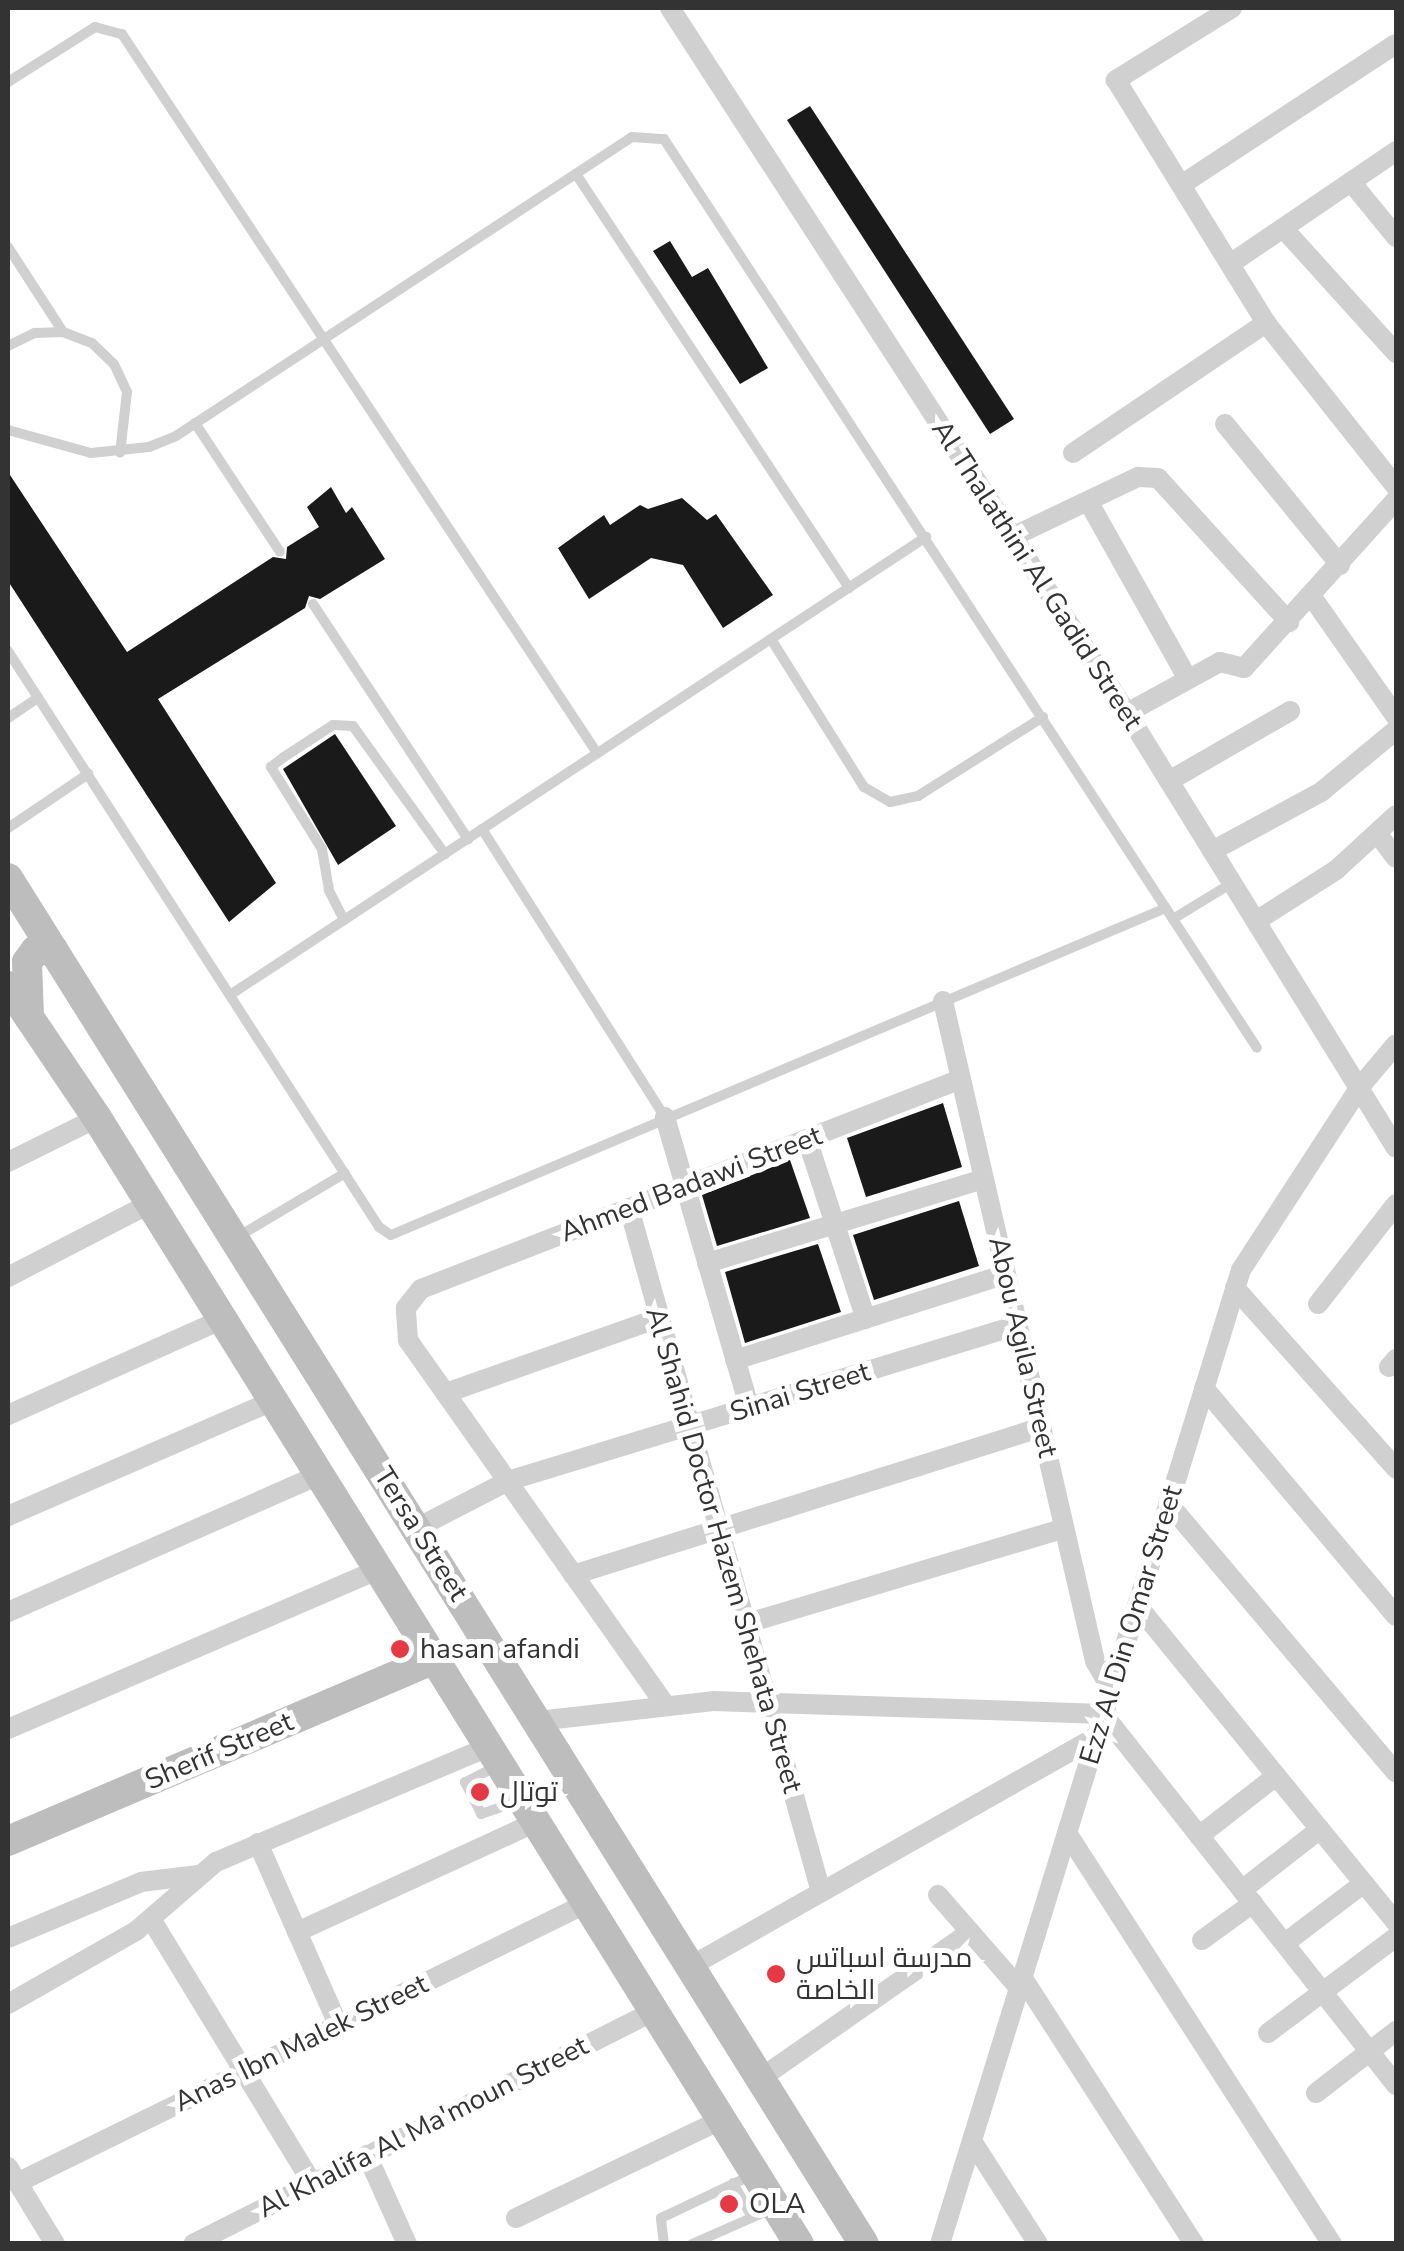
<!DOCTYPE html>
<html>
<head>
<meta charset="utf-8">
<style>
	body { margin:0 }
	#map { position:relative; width:1404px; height:2251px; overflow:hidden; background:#fff; font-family:"Nunito Sans",Cairo,sans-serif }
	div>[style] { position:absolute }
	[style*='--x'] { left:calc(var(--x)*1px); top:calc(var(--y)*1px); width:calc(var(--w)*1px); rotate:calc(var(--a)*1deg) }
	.building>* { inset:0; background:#1a1a1a }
	.lane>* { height:10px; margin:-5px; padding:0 5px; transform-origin:5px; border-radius:5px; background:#d0d0d0 }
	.street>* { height:20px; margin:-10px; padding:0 10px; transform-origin:10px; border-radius:10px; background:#d0d0d0 }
	.secondary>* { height:30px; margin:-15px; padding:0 15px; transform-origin:15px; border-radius:15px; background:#bdbdbd }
	.dots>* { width:28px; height:28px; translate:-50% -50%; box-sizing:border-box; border:5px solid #fff; border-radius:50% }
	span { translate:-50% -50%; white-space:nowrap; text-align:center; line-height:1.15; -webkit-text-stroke:10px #fff; paint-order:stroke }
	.street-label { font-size:28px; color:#333 }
	.poi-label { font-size:28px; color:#333 }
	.left { translate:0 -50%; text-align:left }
	.frame { position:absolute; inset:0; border:10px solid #333; pointer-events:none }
</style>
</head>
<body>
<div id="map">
	<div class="building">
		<div style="clip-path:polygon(810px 106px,1014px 419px,990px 434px,787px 120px)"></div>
		<div style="clip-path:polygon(670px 241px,692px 277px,708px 268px,768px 368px,740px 384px,653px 251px)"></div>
		<div style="clip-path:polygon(8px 472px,127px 652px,273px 557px,286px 559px,287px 547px,319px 527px,307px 507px,331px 487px,346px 513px,352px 507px,385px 559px,320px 599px,309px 596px,305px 608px,158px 699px,276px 883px,229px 922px,8px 581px)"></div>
		<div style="clip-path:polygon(682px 498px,707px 520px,716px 514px,773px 595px,723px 628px,683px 565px,651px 558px,589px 599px,558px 548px,604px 515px,610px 525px,640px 505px,648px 509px)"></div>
		<div style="clip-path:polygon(335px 734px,396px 826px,338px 865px,283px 769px)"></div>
		<div style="clip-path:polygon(943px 1103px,962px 1167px,866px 1197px,847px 1138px)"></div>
		<div style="clip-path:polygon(790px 1160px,810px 1218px,717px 1246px,702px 1195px)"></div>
		<div style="clip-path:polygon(959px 1201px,979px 1266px,874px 1300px,853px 1235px)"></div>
		<div style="clip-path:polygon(818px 1244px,841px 1312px,745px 1343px,725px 1272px)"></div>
	</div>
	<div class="lane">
		<div style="--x:8;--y:82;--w:103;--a:-32.3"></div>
		<div style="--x:95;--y:27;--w:28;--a:15"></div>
		<div style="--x:122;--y:34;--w:862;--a:56.55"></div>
		<div style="--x:576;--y:174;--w:496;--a:56.6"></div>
		<div style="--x:8;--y:247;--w:101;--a:57.1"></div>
		<div style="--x:8;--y:346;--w:30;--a:-26"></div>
		<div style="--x:35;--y:333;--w:28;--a:-2"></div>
		<div style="--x:63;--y:332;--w:31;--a:21"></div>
		<div style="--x:92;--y:343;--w:30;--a:44"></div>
		<div style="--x:114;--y:364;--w:31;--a:65"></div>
		<div style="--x:127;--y:392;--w:61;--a:96.5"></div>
		<div style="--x:195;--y:423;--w:154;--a:56.6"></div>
		<div style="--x:8;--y:430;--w:86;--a:15.5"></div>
		<div style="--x:91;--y:453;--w:58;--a:-5.9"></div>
		<div style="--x:149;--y:447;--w:29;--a:-22"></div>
		<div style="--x:176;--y:436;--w:545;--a:-33.25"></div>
		<div style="--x:632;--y:137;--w:32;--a:4"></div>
		<div style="--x:664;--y:139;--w:1085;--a:56.88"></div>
		<div style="--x:313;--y:604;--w:282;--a:56.6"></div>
		<div style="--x:771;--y:639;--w:175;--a:57.9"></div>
		<div style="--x:864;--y:787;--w:30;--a:30"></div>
		<div style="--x:890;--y:802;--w:29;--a:-12"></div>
		<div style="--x:918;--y:796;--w:148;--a:-32.3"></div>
		<div style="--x:8;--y:651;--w:685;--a:57.21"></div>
		<div style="--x:379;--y:1227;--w:14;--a:34"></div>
		<div style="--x:391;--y:1235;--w:841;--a:-22.88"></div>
		<div style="--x:8;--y:718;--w:36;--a:-34"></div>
		<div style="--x:8;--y:828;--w:97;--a:-34"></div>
		<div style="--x:482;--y:829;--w:341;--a:57.6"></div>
		<div style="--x:1173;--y:919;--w:69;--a:-31.4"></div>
		<div style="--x:344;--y:920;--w:34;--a:-117"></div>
		<div style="--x:329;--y:890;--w:42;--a:-99.7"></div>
		<div style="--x:322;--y:849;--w:97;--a:-121.9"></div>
		<div style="--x:271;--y:767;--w:16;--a:-38"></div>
		<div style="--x:284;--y:757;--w:59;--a:-33.1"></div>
		<div style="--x:333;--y:725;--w:20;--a:3"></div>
		<div style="--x:353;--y:726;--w:158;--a:54.3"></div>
		<div style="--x:233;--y:993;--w:830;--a:-33.35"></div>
		<div style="--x:239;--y:1236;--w:123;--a:-30.7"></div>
		<div style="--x:497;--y:1766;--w:36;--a:153"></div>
		<div style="--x:465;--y:1782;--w:36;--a:63"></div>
		<div style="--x:481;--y:1814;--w:39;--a:-19"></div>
		<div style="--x:733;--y:2183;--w:39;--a:61"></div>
		<div style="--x:664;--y:2244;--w:26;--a:-97"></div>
		<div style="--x:661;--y:2218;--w:103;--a:-25.3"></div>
		<div style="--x:692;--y:2244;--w:90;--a:-23.7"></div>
	</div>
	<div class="street">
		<div style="--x:670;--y:8;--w:840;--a:57.05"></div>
		<div style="--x:1127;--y:713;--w:511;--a:58.27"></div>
		<div style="--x:1232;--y:8;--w:137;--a:148.2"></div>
		<div style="--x:1116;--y:80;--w:286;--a:58.3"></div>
		<div style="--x:1266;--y:323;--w:209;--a:51.6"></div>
		<div style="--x:1351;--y:182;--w:71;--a:50.7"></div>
		<div style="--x:1181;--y:185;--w:257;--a:-33.3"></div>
		<div style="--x:1283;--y:228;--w:169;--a:47.9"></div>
		<div style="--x:1230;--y:264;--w:201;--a:-34.2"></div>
		<div style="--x:1225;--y:424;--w:182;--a:50.8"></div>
		<div style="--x:1073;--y:453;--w:233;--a:-34"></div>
		<div style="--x:1088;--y:501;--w:204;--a:60.7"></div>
		<div style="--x:1012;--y:537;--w:140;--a:-25.5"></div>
		<div style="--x:1138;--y:477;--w:20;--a:3"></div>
		<div style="--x:1158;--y:478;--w:195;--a:47.7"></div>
		<div style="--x:1312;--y:597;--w:146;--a:55"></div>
		<div style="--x:1127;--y:713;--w:106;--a:-28.7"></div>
		<div style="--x:1220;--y:662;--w:25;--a:14"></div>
		<div style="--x:1244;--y:668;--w:227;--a:-47.9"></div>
		<div style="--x:1169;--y:781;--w:140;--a:-30"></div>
		<div style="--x:1377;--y:833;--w:31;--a:53"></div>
		<div style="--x:1212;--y:851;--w:124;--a:-28.4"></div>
		<div style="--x:1321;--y:792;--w:97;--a:-39.6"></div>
		<div style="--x:1256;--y:921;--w:95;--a:-32.5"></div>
		<div style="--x:1336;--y:870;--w:81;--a:-42.5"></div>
		<div style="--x:943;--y:1001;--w:677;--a:77.03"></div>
		<div style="--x:1095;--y:1661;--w:32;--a:60"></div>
		<div style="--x:665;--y:1117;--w:302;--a:73.8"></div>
		<div style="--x:807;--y:1139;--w:189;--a:71.9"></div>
		<div style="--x:8;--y:1162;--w:99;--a:-26.3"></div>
		<div style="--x:629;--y:1208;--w:710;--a:74.32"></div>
		<div style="--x:707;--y:1263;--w:289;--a:-16.9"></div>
		<div style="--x:8;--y:1277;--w:159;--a:-27.4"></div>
		<div style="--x:1235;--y:1288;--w:242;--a:48.3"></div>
		<div style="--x:1318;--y:1304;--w:127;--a:-52"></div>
		<div style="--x:735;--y:1360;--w:284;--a:-17.6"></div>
		<div style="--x:1389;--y:1367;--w:11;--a:-49"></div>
		<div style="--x:1204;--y:1388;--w:298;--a:49.9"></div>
		<div style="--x:446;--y:1393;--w:226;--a:-19.4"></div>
		<div style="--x:8;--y:1415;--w:232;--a:-24.1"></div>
		<div style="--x:1168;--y:1503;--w:353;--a:49.8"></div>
		<div style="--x:8;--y:1516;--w:286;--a:-23.5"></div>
		<div style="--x:417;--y:1528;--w:102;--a:-27.3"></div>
		<div style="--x:508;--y:1481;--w:533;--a:-17.01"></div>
		<div style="--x:573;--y:1575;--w:491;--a:-17.5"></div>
		<div style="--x:1137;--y:1605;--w:410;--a:50.8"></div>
		<div style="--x:8;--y:1612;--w:337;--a:-23.8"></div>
		<div style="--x:745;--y:1624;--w:333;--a:-16.7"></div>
		<div style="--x:664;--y:1703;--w:444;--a:-125.2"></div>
		<div style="--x:408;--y:1340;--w:32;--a:-94"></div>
		<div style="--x:406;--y:1308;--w:24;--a:-52"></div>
		<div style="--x:421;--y:1289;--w:579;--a:-21.25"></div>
		<div style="--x:538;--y:1721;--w:176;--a:-6.5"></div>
		<div style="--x:713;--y:1701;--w:390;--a:1.9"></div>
		<div style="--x:1103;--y:1714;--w:473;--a:51.7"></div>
		<div style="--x:8;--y:1729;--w:400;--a:-23.3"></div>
		<div style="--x:1067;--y:1833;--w:489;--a:57.2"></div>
		<div style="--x:1199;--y:1836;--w:98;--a:-37.9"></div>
		<div style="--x:258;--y:1843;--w:198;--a:66.2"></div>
		<div style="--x:1242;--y:1890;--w:99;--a:-38"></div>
		<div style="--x:938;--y:1895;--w:123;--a:48.9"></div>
		<div style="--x:151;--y:1919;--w:309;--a:58.6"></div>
		<div style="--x:297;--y:1932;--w:261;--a:-24.7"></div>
		<div style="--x:8;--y:1938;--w:144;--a:-22.8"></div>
		<div style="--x:141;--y:1882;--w:56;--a:-7.1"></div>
		<div style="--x:1202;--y:1940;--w:63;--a:-36"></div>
		<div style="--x:1285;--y:1943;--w:99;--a:-37.2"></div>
		<div style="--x:691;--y:1966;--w:465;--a:-29.5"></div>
		<div style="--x:1022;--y:1977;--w:318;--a:57.2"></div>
		<div style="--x:8;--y:2004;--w:147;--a:-29.7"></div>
		<div style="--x:136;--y:1931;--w:106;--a:-40.8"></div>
		<div style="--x:216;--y:1862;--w:293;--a:-22.9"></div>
		<div style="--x:1268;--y:2033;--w:160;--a:-36.9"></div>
		<div style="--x:761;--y:2078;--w:250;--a:-34.9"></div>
		<div style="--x:1316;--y:2093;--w:101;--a:-37.8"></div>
		<div style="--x:972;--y:2141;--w:122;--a:57.3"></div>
		<div style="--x:367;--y:2155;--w:98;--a:65.8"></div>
		<div style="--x:8;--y:2167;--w:90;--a:58.6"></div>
		<div style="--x:17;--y:2183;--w:633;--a:-26.16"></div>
		<div style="--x:516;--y:2218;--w:227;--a:-25.6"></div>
		<div style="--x:193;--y:2244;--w:514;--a:-26.81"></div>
		<div style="--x:940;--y:2244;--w:1019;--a:-72.83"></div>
		<div style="--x:1241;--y:1270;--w:217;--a:-57"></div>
		<div style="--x:1359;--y:1088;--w:57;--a:-49.9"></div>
	</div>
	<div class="secondary">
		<div style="--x:8;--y:878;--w:1612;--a:57.93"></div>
		<div style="--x:8;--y:986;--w:159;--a:56"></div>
		<div style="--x:97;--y:1118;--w:1327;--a:58.06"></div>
		<div style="--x:29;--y:1017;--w:55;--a:-92.1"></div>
		<div style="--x:27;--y:962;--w:14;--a:-54"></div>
		<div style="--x:35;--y:951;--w:18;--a:-6"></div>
		<div style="--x:8;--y:1841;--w:460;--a:-23.1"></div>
	</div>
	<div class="dots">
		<div style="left:400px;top:1649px;background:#e63946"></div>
		<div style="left:480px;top:1792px;background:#e63946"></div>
		<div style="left:776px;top:1974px;background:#e63946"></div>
		<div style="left:729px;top:2204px;background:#e63946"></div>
	</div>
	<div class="street-label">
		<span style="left:1037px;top:575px;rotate:57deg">Al Thalathini Al Gadid Street</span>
		<span style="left:691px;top:1184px;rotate:-21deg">Ahmed Badawi Street</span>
		<span style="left:1023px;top:1347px;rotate:77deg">Abou Agila Street</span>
		<span style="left:800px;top:1392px;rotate:-17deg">Sinai Street</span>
		<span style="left:421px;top:1534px;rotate:58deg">Tersa Street</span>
		<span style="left:724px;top:1550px;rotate:74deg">Al Shahid Doctor Hazem Shehata Street</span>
		<span style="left:1131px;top:1625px;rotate:-73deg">Ezz Al Din Omar Street</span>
		<span style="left:219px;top:1751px;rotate:-23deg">Sherif Street</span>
		<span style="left:301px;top:2043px;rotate:-26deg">Anas Ibn Malek Street</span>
		<span style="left:423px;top:2127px;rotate:-27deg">Al Khalifa Al Ma'moun Street</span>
	</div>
	<div class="poi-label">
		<span class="left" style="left:420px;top:1649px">hasan afandi</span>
		<span class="left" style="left:500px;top:1792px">توتال</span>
		<span class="left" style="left:796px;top:1974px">مدرسة اسباتس<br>الخاصة</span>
		<span class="left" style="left:749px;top:2204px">OLA</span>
	</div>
	<div class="frame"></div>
</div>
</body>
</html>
